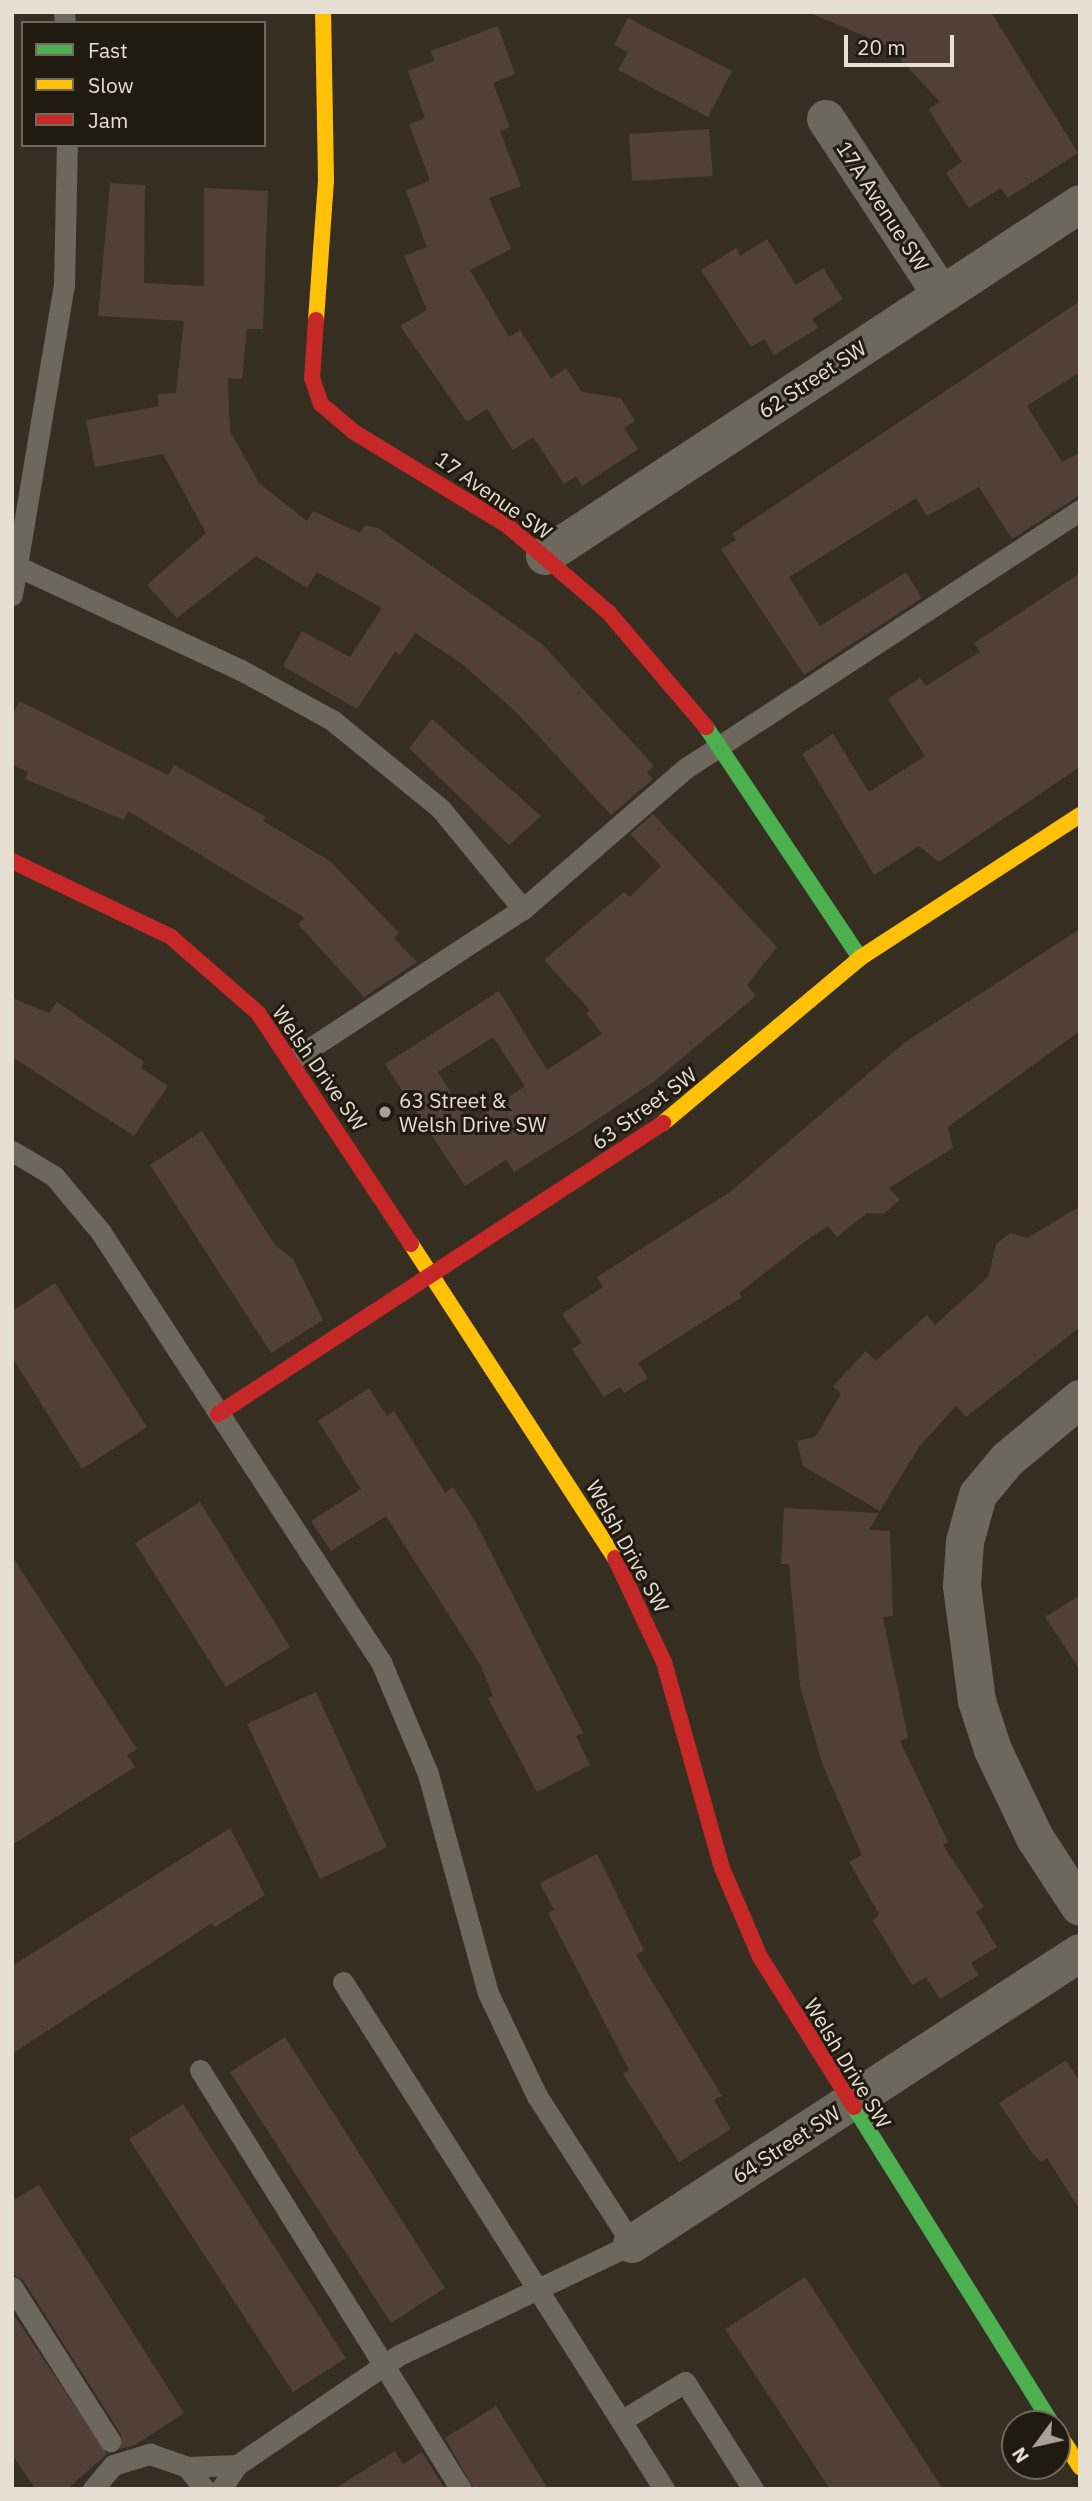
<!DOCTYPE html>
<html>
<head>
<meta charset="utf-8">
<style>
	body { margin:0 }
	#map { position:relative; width:1092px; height:2501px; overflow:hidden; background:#362e20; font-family:"IBM Plex Sans",sans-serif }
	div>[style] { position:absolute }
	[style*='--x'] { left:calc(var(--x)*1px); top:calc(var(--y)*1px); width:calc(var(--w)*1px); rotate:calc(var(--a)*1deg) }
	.building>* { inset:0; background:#504036 }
	.lane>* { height:21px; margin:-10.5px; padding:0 10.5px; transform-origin:10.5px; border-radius:10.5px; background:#6d675c }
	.street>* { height:38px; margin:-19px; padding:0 19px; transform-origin:19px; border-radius:19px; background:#6d675c }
	.fast>* { height:16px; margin:-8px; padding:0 8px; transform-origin:8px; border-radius:8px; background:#4caf50 }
	.slow>* { height:16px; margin:-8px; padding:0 8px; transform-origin:8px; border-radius:8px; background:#ffc107 }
	.jam>* { height:16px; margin:-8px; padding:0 8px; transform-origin:8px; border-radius:8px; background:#c62828 }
	.dots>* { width:19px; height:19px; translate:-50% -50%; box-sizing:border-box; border:4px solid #201a0f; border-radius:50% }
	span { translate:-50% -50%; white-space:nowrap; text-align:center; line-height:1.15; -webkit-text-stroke:6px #201a0f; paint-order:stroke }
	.street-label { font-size:21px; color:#e7dfd1 }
	.poi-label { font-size:21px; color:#e7dfd1 }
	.left { translate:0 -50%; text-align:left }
	.frame { position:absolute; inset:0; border:14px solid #e7dfd1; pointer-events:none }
	.legend { position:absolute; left:21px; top:21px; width:245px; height:126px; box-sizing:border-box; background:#201a0f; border:2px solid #70695d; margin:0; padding:9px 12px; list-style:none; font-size:21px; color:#e7dfd1 }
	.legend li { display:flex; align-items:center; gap:14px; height:35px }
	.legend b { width:35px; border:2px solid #70695d }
	.north { position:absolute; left:1001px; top:2410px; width:70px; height:70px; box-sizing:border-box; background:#201a0f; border:2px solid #70695d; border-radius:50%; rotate:237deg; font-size:19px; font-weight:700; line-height:28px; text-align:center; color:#e7dfd1 }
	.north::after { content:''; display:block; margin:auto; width:24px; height:32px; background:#a9a193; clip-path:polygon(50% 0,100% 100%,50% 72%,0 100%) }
	.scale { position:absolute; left:844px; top:35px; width:110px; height:32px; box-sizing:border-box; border:4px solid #e7dfd1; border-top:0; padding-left:9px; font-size:21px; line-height:24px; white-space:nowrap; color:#e7dfd1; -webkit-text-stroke:5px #201a0f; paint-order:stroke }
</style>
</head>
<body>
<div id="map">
	<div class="building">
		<div style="clip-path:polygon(808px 12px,991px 12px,1078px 153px,1008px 198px,1001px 188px,969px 208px,946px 173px,962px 162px,928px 109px,940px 102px,888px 46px)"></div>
		<div style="clip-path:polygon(628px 18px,732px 71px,708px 117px,618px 70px,628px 52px,614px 45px)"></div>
		<div style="clip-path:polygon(498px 26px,515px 74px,493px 83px,510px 127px,500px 131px,521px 186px,489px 198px,511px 249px,470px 270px,509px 337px,520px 330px,551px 378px,566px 368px,582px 392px,621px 398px,635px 421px,624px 428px,638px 449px,582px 486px,576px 476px,564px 484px,533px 437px,513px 450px,487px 409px,467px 422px,400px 326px,427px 310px,404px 256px,427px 247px,406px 191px,430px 180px,409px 124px,425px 118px,408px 71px,434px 61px,431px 51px)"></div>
		<div style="clip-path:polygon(709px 129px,713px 176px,632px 181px,629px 134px)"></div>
		<div style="clip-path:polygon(110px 183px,145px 185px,144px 283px,204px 286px,204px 188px,268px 191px,263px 329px,247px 329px,242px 379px,228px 378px,230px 431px,259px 483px,307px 521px,313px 511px,360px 533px,365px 525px,378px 528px,542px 644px,654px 766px,647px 772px,653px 779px,611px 815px,517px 713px,461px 663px,415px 633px,400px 655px,395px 652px,357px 709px,283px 666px,302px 631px,350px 657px,382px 608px,317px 572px,307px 588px,256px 556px,177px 618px,147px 585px,206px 533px,163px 454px,95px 467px,86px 420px,159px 406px,158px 394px,176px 393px,184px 321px,98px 316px)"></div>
		<div style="clip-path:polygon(767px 239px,796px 285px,823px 268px,843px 299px,812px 319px,818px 328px,774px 355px,764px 339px,751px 347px,701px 270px,736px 248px,740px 256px)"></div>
		<div style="clip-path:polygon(1080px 301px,1080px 372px,1027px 406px,1062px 462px,1080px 453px,1080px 495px,1012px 539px,979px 487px,927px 516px,916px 498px,789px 577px,820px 626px,906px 572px,922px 598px,804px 675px,721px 549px,736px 540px,732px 534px)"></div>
		<div style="clip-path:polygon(1080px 573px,1080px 767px,939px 862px,919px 846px,874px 875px,802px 754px,833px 734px,869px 792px,925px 756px,888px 699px,920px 678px,926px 686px,980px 652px,974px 643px)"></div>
		<div style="clip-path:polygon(19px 701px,168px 775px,174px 765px,266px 817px,263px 821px,330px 861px,399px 933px,394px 938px,417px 962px,364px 997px,298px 924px,305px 918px,128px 811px,124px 820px,25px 779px,28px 772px,12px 765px,12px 717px)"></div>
		<div style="clip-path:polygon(432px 719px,541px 816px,509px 845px,409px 748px)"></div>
		<div style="clip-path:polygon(evenodd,653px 814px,777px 947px,747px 985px,756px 996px,656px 1080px,583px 1129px,514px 1172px,506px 1160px,465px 1186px,385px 1064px,499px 991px,547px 1070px,602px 1034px,586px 1013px,590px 1010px,544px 960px,624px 892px,630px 897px,661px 866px,630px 834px,653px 814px,493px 1037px,525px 1086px,470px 1124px,438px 1072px,493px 1037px)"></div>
		<div style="clip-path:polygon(1080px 929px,1080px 1031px,948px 1127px,953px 1148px,889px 1188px,900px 1200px,883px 1214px,867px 1213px,837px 1237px,828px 1226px,807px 1240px,739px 1293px,742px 1297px,638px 1363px,648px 1378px,624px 1393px,620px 1387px,604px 1397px,572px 1349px,582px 1343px,562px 1314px,603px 1287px,597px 1277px,730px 1192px,904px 1043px)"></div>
		<div style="clip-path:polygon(12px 998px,49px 1013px,57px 1002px,144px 1062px,141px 1068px,168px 1086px,134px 1136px,12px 1057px)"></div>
		<div style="clip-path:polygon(202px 1131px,275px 1245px,293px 1259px,323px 1320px,271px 1353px,150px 1165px)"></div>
		<div style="clip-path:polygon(1080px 1206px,1080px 1327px,966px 1417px,956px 1406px,919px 1447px,880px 1511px,803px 1466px,797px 1441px,815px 1437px,841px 1394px,833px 1386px,866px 1351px,876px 1361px,927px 1315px,935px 1325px,988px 1277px,996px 1244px,1010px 1233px,1028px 1238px)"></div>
		<div style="clip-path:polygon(55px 1283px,147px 1427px,82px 1469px,12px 1357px,12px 1311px)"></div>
		<div style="clip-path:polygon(369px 1388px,387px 1416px,394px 1411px,445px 1493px,453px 1487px,475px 1521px,583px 1733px,576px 1736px,590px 1765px,537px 1792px,488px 1698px,493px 1696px,480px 1664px,386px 1516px,331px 1551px,311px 1521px,361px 1489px,318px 1421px)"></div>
		<div style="clip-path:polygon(200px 1502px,290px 1647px,226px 1687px,135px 1543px)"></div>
		<div style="clip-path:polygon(784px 1508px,879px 1513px,869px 1530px,890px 1531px,893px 1616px,883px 1617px,908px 1738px,900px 1741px,948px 1842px,943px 1845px,984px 1907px,976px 1912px,997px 1947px,971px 1963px,979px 1975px,940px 1999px,926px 1977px,912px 1985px,873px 1921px,879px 1914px,849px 1862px,862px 1855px,822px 1763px,800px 1686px,789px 1564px,781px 1564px)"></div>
		<div style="clip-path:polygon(12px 1556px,137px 1749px,127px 1755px,135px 1767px,12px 1845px)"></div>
		<div style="clip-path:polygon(1080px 1595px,1080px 1670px,1045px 1617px)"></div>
		<div style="clip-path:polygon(316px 1692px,387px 1847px,320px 1879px,247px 1724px)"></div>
		<div style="clip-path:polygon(230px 1828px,265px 1895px,215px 1927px,212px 1923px,12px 2054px,12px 1966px)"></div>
		<div style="clip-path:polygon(597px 1854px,644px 1950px,636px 1955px,722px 2096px,714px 2100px,731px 2129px,679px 2162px,623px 2074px,629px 2070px,548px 1913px,554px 1910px,540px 1883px)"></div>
		<div style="clip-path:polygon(285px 2037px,445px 2288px,391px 2323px,230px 2072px)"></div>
		<div style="clip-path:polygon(1066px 2060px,1080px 2082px,1080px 2210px,1047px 2158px,1041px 2162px,1032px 2153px,999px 2103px)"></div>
		<div style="clip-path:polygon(183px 2104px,346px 2358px,293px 2392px,129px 2139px)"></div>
		<div style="clip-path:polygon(39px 2185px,184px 2413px,135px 2445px,120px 2449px,121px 2434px,23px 2280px,12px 2274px,12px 2201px)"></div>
		<div style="clip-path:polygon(805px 2277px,943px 2489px,830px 2489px,725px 2329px)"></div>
		<div style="clip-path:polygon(12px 2312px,107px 2454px,67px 2489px,35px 2489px,12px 2454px)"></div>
		<div style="clip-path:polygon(496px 2406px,548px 2489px,474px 2489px,445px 2438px)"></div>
		<div style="clip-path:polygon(395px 2451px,403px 2464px,422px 2452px,445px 2489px,334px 2489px)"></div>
	</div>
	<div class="lane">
		<div style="--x:64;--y:12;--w:11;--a:85"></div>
		<div style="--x:21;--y:568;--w:242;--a:24.9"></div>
		<div style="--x:241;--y:670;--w:104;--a:28.8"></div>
		<div style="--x:332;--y:720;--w:139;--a:39.2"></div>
		<div style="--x:440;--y:808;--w:131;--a:50.6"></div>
		<div style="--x:12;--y:595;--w:314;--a:-80.5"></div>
		<div style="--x:64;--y:285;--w:140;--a:-88.8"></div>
		<div style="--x:292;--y:1060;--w:276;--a:-33.2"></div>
		<div style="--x:523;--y:909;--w:216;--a:-40.9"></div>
		<div style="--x:686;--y:768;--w:471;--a:-33.2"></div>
		<div style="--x:12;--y:1151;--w:49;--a:30.8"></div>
		<div style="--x:54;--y:1176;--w:72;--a:50.1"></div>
		<div style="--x:100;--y:1231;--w:515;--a:56.9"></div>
		<div style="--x:381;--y:1662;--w:121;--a:67.2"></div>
		<div style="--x:428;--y:1774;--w:227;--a:74.7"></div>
		<div style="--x:488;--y:1993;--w:114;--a:64.6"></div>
		<div style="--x:537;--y:2096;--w:176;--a:57.3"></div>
		<div style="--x:632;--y:2244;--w:258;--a:154.5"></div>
		<div style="--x:399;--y:2355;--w:196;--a:145.8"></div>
		<div style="--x:237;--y:2465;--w:29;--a:124"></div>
		<div style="--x:343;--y:1982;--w:600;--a:57.66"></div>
		<div style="--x:200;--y:2070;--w:494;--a:58.1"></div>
		<div style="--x:12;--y:2287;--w:183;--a:57.5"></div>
		<div style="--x:621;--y:2421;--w:75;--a:-31.4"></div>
		<div style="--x:685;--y:2382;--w:127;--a:57.6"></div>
		<div style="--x:187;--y:2467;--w:50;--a:-2.3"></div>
		<div style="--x:93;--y:2489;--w:31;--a:-50"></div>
		<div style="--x:113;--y:2465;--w:39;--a:-17"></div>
		<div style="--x:150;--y:2454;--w:39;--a:19"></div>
		<div style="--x:187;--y:2467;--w:28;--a:52"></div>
	</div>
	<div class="street">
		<div style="--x:826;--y:119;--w:209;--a:56.7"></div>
		<div style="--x:545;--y:556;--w:640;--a:-33.34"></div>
		<div style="--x:1080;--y:1399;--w:95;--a:140.1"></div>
		<div style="--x:1007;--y:1460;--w:45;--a:129.6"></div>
		<div style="--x:978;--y:1495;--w:49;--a:105.5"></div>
		<div style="--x:965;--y:1542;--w:44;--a:93.9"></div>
		<div style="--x:962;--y:1586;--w:116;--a:82.6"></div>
		<div style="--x:977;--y:1701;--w:52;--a:71.9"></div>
		<div style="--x:993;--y:1750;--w:98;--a:64.5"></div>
		<div style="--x:1035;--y:1838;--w:82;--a:56.9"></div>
		<div style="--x:632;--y:2244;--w:534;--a:-33.01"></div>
	</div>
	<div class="fast">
		<div style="--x:706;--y:727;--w:278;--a:56.3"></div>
		<div style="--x:854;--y:2107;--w:374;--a:58"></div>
	</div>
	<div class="slow">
		<div style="--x:316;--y:320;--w:140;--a:-85.9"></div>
		<div style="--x:326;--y:180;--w:168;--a:-91"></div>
		<div style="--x:663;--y:1123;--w:257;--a:-39.9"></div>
		<div style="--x:860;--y:958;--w:262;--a:-33"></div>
		<div style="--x:411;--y:1244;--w:374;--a:57"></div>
		<div style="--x:1057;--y:2431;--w:43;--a:57.4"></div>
	</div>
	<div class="jam">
		<div style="--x:316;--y:320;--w:58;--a:93.9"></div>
		<div style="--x:312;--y:378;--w:28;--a:71"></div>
		<div style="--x:321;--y:404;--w:43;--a:40.3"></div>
		<div style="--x:354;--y:432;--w:180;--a:31.4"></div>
		<div style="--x:508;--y:526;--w:133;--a:40.7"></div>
		<div style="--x:609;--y:613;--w:150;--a:49.6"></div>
		<div style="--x:12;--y:861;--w:176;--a:25.5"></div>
		<div style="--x:171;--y:937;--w:116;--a:41.1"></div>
		<div style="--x:258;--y:1013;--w:277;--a:56.5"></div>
		<div style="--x:218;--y:1414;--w:532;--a:-33.18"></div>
		<div style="--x:615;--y:1558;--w:115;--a:64.8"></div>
		<div style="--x:664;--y:1662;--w:214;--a:74.3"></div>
		<div style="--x:722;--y:1868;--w:97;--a:66.9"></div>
		<div style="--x:760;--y:1957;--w:177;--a:57.9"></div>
	</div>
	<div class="dots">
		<div style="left:385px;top:1112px;background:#a9a193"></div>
	</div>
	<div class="street-label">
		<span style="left:883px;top:206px;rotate:57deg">17A Avenue SW</span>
		<span style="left:812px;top:379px;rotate:-33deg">62 Street SW</span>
		<span style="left:494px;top:495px;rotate:35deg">17 Avenue SW</span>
		<span style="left:320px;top:1068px;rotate:55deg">Welsh Drive SW</span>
		<span style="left:644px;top:1108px;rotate:-36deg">63 Street SW</span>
		<span style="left:628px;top:1546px;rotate:61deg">Welsh Drive SW</span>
		<span style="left:848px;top:2063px;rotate:59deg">Welsh Drive SW</span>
		<span style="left:786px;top:2144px;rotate:-33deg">64 Street SW</span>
	</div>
	<div class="poi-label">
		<span class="left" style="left:399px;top:1112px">63 Street &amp;<br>Welsh Drive SW</span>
	</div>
	<div class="frame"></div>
	<ul class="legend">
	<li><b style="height:9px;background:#4caf50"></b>Fast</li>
	<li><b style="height:9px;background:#ffc107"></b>Slow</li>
	<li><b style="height:9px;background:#c62828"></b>Jam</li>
	</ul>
	<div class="north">N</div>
	<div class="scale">20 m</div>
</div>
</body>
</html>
